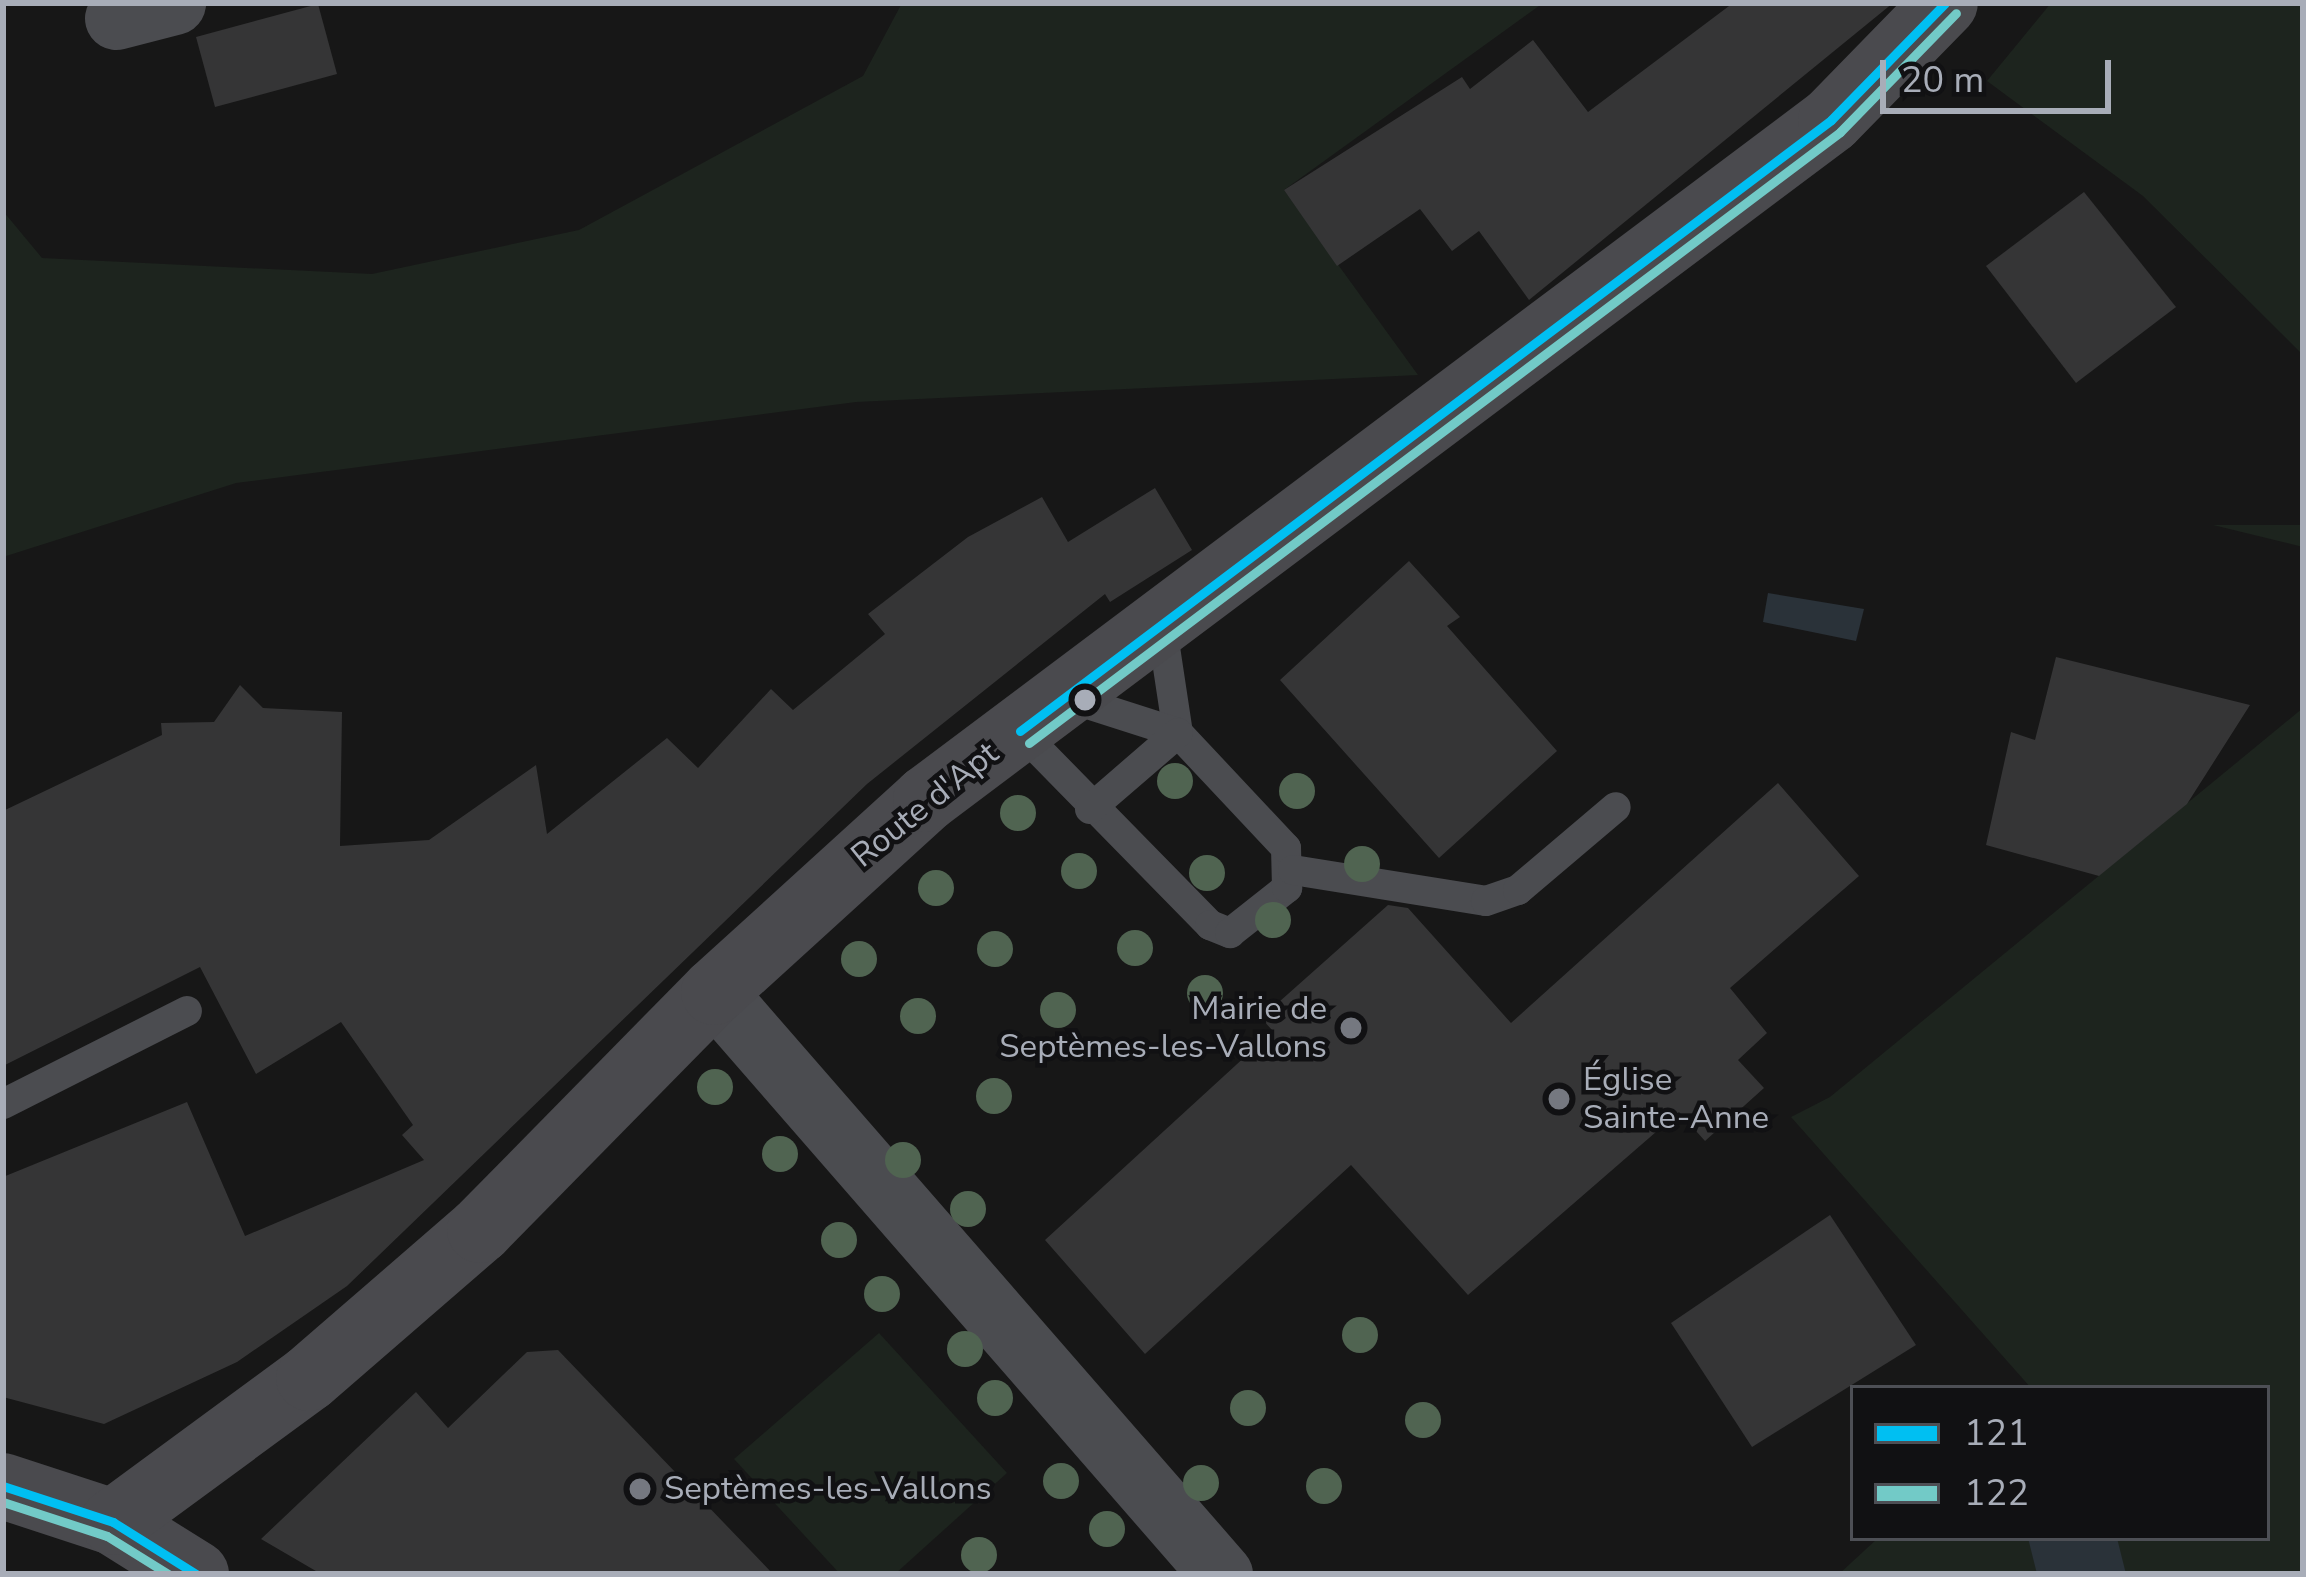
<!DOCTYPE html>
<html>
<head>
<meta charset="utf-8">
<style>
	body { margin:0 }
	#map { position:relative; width:2306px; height:1577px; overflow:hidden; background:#171717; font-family:"Nunito Sans",sans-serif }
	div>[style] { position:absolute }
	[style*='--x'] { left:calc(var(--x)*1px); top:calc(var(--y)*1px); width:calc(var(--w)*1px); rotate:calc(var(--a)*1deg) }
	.green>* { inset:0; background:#1d241e }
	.water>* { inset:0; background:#2a3239 }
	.building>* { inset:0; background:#353536 }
	.lane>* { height:30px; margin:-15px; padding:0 15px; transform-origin:15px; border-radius:15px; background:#4b4c50 }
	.street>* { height:63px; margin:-31.5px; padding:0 31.5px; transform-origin:31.5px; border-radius:31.5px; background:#4b4c50 }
	.secondary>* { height:66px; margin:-33px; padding:0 33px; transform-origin:33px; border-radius:33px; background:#4a4a4e }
	.bus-1>* { height:9px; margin:-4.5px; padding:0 4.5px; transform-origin:4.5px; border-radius:4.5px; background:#00bff2 }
	.bus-2>* { height:9px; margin:-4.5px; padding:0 4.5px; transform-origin:4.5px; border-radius:4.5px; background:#72cac7 }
	.trees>* { width:36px; height:36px; margin:-18px; border-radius:50%; background:#506451 }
	.dots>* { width:33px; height:33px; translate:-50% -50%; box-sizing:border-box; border:6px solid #111113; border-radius:50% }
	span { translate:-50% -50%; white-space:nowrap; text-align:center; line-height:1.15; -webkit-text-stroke:9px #111113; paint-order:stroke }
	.street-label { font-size:33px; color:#a8adb8 }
	.poi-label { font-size:33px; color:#a8adb8 }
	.right { translate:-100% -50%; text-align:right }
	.left { translate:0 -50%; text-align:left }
	.frame { position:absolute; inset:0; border:6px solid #a8adb8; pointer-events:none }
	.legend { position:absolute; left:1850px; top:1385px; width:420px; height:156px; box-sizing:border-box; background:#111113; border:3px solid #4d4f55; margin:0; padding:15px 21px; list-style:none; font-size:36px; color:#a8adb8 }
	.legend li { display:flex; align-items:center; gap:24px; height:60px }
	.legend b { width:60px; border:3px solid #4d4f55 }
	.scale { position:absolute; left:1880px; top:60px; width:231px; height:54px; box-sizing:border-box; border:6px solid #a8adb8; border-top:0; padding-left:15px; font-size:36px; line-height:42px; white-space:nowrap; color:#a8adb8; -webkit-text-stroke:9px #111113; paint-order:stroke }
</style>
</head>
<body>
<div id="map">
	<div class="green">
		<div style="clip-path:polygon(902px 3px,1543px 3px,1284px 190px,1418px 375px,856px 402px,236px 483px,3px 557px,3px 211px,42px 258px,372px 274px,579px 230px,863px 76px)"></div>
		<div style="clip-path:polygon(2051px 3px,2303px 3px,2303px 355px,2143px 196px,1987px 81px)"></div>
		<div style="clip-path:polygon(2213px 525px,2303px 525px,2303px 547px)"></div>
		<div style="clip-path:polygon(2303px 708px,2303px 1574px,1839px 1574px,1878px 1538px,2267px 1538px,2267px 1388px,2031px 1388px,1791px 1117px,1830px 1097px)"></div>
		<div style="clip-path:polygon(879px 1333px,1007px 1473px,895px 1574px,840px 1574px,734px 1459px)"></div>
	</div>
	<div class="water">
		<div style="clip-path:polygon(1768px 593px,1864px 609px,1856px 641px,1763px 622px)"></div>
		<div style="clip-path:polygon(2028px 1538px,2117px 1538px,2126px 1574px,2037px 1574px)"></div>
	</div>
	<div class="building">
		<div style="clip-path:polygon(1733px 3px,1893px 3px,1529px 300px,1479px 231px,1452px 251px,1420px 209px,1337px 266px,1284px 190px,1462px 77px,1470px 89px,1533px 40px,1588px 112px)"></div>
		<div style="clip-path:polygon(318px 4px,337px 74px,215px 107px,196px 37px)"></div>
		<div style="clip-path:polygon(2084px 192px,2176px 307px,2076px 383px,1986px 266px)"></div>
		<div style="clip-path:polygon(1155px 488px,1192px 550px,1110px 602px,1105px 594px,867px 784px,347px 1286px,237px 1362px,104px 1424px,3px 1397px,3px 1177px,187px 1102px,245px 1236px,424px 1160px,402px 1135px,413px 1125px,341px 1022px,256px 1074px,200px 967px,3px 1066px,3px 811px,162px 735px,161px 723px,214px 722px,240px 685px,263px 708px,342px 712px,340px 846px,429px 840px,536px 765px,547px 834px,667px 738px,698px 768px,771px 689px,793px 710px,885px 634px,868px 614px,968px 537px,1042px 497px,1068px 542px)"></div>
		<div style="clip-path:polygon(1409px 561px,1460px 617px,1447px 626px,1557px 751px,1439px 858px,1280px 680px)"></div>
		<div style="clip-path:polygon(2056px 657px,2250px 705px,2187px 804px,2099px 876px,1986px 845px,2011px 732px,2035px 740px)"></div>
		<div style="clip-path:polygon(1778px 783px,1859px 876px,1730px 988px,1767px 1033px,1738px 1060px,1764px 1088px,1705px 1141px,1679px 1112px,1468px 1295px,1351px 1165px,1145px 1354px,1045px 1240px,1273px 1031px,1261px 1018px,1388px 905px,1408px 908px,1511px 1023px)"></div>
		<div style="clip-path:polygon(1830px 1215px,1916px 1345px,1752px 1447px,1671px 1323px)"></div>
		<div style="clip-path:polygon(558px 1350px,773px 1574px,321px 1574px,261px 1539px,416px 1392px,448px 1428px,527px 1352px)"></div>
	</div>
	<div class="lane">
		<div style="--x:1161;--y:621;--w:113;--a:81.4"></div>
		<div style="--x:1020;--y:731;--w:272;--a:45.6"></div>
		<div style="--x:1210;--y:925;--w:22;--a:22"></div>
		<div style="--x:1230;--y:933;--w:73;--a:-38.3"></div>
		<div style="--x:1287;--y:888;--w:40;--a:-91.4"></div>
		<div style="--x:1286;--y:848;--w:158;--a:-133.2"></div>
		<div style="--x:1178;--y:733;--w:118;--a:-162.2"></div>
		<div style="--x:1090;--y:809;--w:116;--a:-40.8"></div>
		<div style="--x:1293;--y:870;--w:195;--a:9.1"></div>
		<div style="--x:1486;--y:901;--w:34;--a:-19"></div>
		<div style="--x:1518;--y:890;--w:128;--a:-40.3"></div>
		<div style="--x:3;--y:1104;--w:206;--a:-26.8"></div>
	</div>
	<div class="street">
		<div style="--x:116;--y:18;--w:60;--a:-14.5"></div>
		<div style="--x:714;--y:992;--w:772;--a:48.94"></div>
	</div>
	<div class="secondary">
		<div style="--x:3;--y:1486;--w:116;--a:18.1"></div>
		<div style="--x:113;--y:1522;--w:98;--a:32.1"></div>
		<div style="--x:113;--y:1522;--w:243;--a:-36.3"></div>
		<div style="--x:309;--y:1378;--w:226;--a:-40.9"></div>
		<div style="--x:480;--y:1230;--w:334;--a:-45.5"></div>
		<div style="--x:714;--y:992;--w:287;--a:-42.3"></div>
		<div style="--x:926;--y:799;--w:1131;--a:-36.88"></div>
		<div style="--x:1831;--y:120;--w:163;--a:-45.7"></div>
	</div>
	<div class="bus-1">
		<div style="--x:1020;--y:731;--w:1015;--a:-36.99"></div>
		<div style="--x:1831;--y:120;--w:163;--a:-45.7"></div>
		<div style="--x:3;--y:1486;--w:116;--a:18.1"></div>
		<div style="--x:113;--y:1522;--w:98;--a:32.1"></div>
	</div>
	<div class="bus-2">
		<div style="--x:1029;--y:743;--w:1015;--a:-36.99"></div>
		<div style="--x:1840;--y:132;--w:166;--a:-45.7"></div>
		<div style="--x:3;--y:1502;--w:109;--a:18.1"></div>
		<div style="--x:107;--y:1536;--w:72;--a:31.9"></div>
	</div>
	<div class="trees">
		<div style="left:1175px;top:781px"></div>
		<div style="left:1297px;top:791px"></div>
		<div style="left:1018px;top:813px"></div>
		<div style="left:1362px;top:864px"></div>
		<div style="left:1079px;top:871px"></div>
		<div style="left:1207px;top:873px"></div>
		<div style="left:936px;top:888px"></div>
		<div style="left:1273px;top:920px"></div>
		<div style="left:1135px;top:948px"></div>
		<div style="left:995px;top:949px"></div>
		<div style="left:859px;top:959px"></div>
		<div style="left:1205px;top:993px"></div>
		<div style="left:1058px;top:1010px"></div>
		<div style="left:918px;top:1016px"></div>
		<div style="left:715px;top:1087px"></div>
		<div style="left:994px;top:1096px"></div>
		<div style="left:780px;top:1154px"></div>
		<div style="left:903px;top:1160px"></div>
		<div style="left:968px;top:1209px"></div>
		<div style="left:839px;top:1240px"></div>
		<div style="left:882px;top:1294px"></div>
		<div style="left:1360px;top:1335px"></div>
		<div style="left:965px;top:1349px"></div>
		<div style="left:995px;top:1398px"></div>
		<div style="left:1248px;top:1408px"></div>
		<div style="left:1423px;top:1420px"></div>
		<div style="left:1061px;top:1481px"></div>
		<div style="left:1201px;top:1483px"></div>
		<div style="left:1324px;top:1486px"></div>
		<div style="left:1107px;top:1529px"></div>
		<div style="left:979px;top:1555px"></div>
	</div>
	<div class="dots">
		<div style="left:1085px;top:700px;background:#a8adb8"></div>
		<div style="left:1351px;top:1028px;background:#757880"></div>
		<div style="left:1559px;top:1099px;background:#757880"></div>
		<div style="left:640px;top:1489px;background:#757880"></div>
	</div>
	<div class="street-label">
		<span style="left:925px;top:805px;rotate:-39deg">Route d'Apt</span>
	</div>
	<div class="poi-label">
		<span class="right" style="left:1327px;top:1028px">Mairie de<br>Septèmes-les-Vallons</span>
		<span class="left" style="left:1583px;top:1099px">Église<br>Sainte-Anne</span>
		<span class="left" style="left:664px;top:1489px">Septèmes-les-Vallons</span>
	</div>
	<div class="frame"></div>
	<ul class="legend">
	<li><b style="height:15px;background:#00bff2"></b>121</li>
	<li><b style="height:15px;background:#72cac7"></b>122</li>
	</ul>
	<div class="scale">20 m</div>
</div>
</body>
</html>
